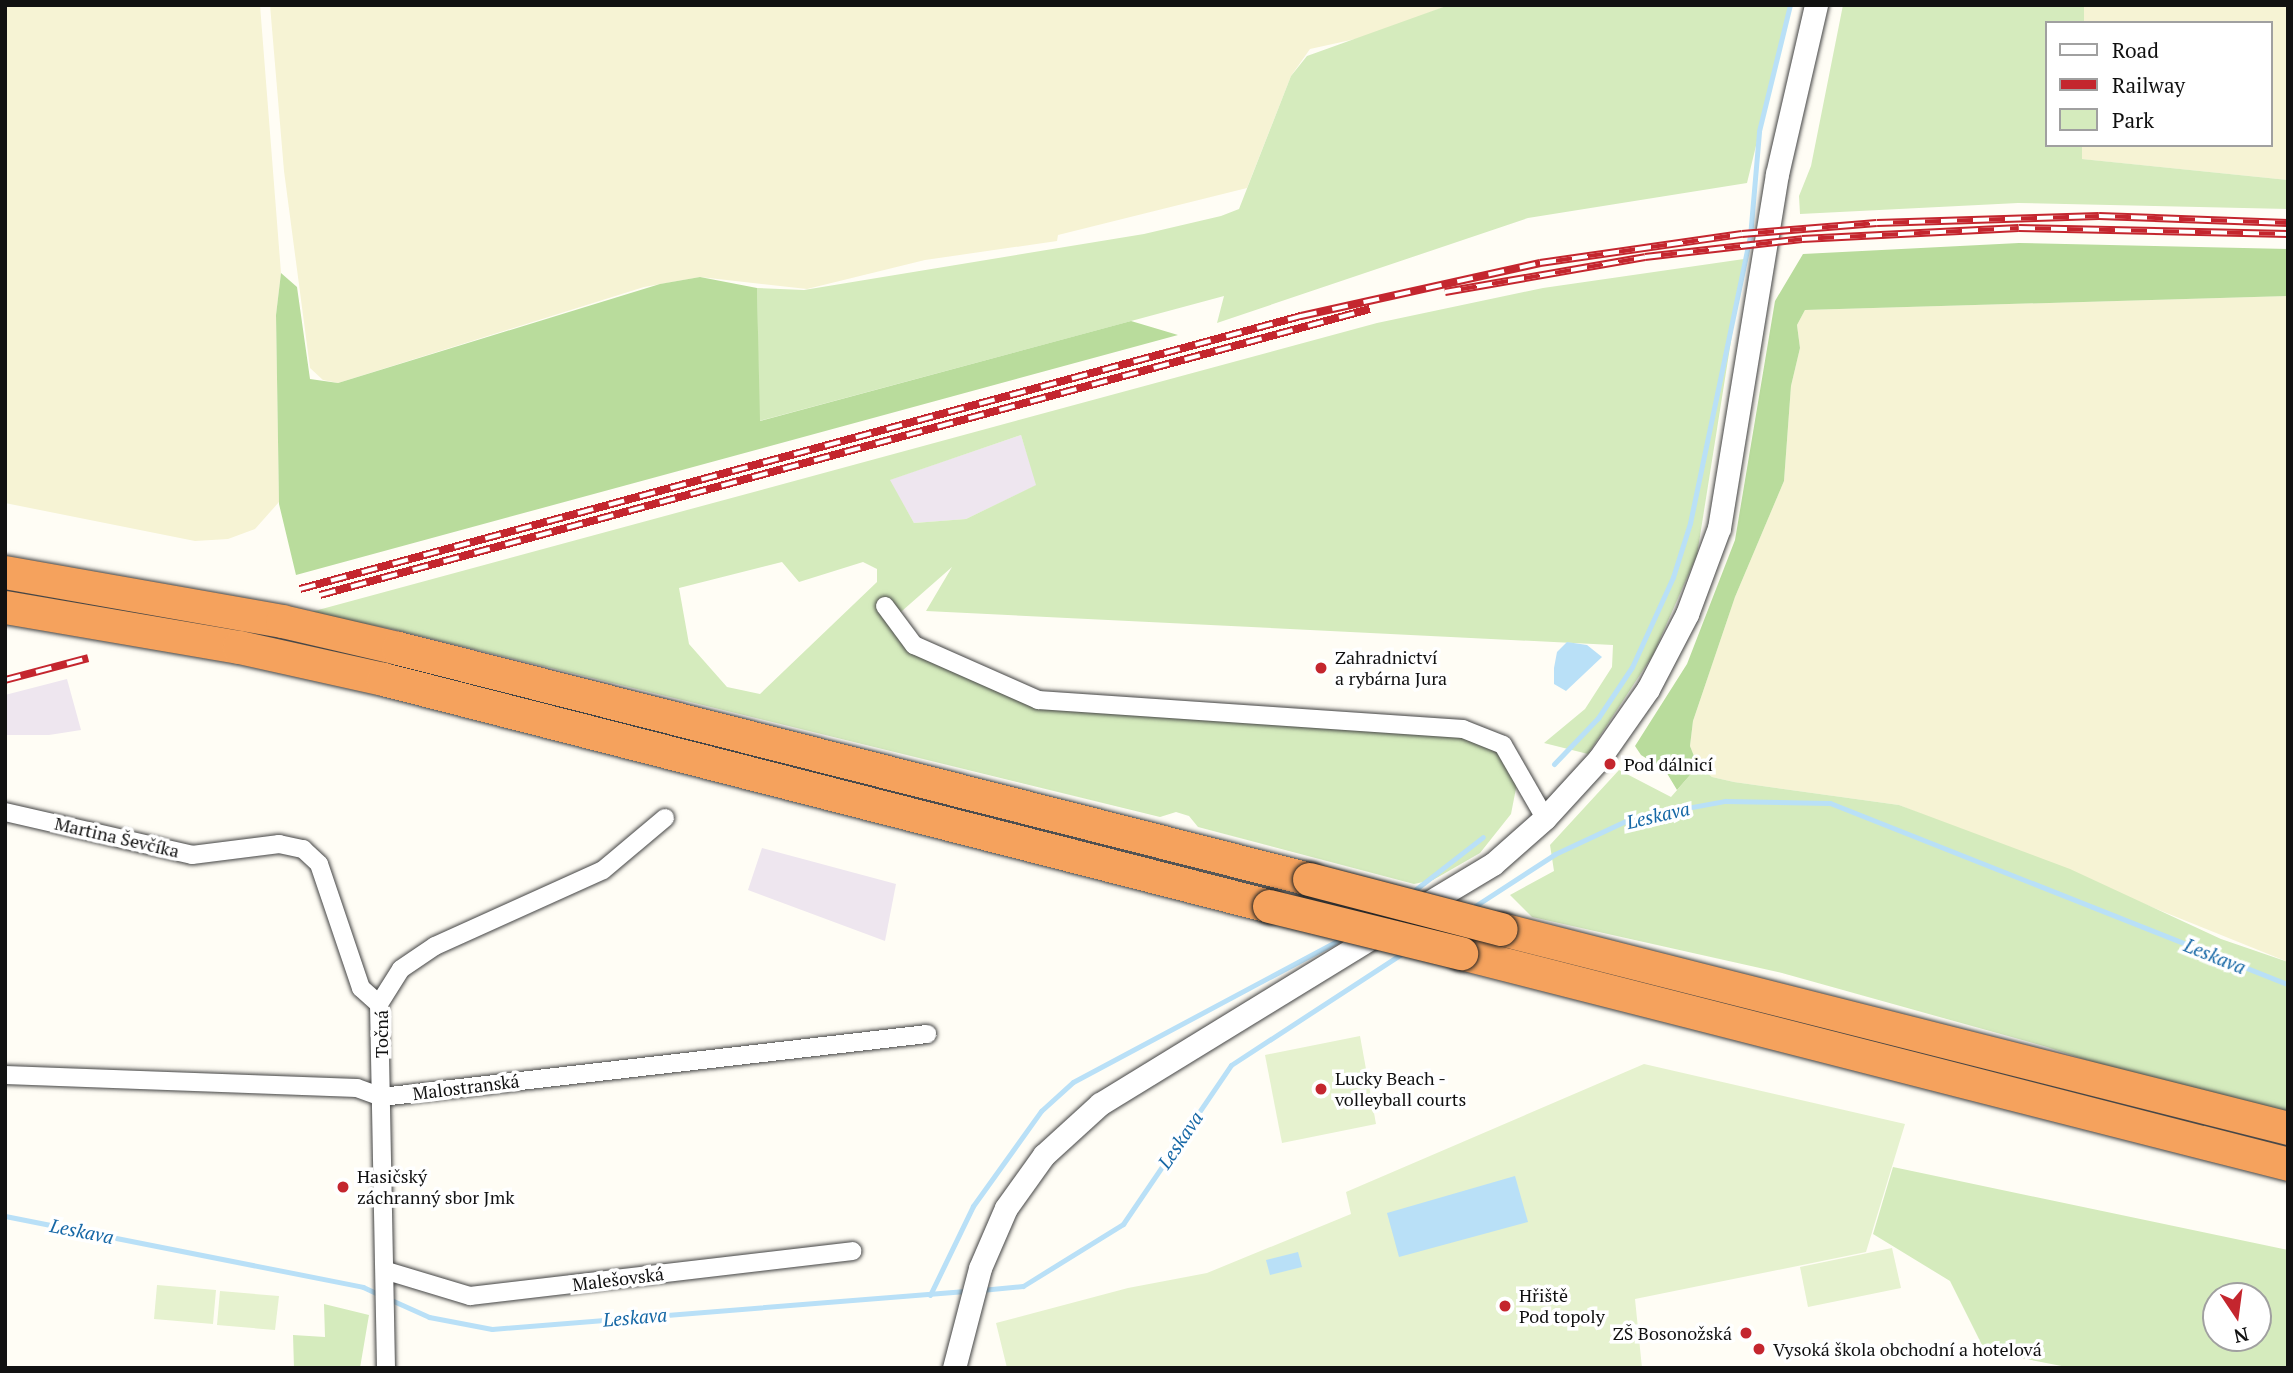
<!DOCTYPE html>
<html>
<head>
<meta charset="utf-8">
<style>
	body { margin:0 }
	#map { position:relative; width:2293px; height:1373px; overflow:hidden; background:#fffdf5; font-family:"PT Serif",serif }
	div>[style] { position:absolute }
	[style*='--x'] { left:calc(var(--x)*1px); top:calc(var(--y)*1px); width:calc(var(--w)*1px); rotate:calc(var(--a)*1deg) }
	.industrial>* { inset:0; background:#eee6ef }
	.farmland>* { inset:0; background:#f6f3d4 }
	.green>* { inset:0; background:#d5ebbd }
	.forest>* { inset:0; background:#b9dc9c }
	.pitch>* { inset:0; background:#e6f2cf }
	.water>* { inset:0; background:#b9e0f7 }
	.stream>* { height:5px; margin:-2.5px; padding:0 2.5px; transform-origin:2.5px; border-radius:2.5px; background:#b9e0f7 }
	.roads { filter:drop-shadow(0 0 2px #444) drop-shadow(0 0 2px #444) }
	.minor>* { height:18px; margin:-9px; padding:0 9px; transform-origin:9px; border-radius:9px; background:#fff }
	.tertiary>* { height:23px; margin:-11.5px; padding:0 11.5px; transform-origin:11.5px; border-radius:11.5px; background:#fff }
	.motorway>* { height:33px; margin:-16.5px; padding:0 16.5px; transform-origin:16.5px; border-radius:16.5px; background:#f5a25d }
	.rail>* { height:8px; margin-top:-4px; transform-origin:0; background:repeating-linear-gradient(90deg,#fff 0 16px,#c4262e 0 32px); box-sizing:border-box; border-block:2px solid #c4262e }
	.bridges { filter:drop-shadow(0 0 2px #222) drop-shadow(0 0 2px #222) }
	.motorway-bridge>* { height:33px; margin:-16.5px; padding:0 16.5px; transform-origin:16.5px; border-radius:16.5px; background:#f5a25d }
	.dots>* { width:19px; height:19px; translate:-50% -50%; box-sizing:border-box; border:4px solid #fff; border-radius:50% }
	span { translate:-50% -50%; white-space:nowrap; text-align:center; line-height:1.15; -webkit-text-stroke:7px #fff; paint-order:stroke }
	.poi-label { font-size:18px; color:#111 }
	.left { translate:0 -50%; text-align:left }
	.right { translate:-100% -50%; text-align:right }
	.street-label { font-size:18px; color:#111 }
	.water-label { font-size:19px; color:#1768a6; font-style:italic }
	.frame { position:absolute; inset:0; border:7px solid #111; pointer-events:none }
	.legend { position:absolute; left:2045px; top:21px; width:228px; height:126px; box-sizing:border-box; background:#fff; border:2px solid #a0a0a0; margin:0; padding:9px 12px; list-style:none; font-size:21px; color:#111 }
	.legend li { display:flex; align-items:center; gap:14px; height:35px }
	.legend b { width:35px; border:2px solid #a0a0a0 }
	.north { position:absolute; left:2202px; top:1282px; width:70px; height:70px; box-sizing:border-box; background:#fff; border:2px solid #a0a0a0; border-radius:50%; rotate:167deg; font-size:19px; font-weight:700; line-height:28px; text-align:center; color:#111 }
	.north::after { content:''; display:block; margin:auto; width:24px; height:32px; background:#c4262e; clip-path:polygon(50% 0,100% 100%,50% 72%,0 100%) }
</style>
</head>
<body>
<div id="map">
	<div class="industrial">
		<div style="clip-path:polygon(1021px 435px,1037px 485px,966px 519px,914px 523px,889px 480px)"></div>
		<div style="clip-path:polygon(67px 679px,81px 730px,49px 735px,5px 735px,5px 695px)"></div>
		<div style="clip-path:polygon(762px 848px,896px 884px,885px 941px,748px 890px)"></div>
	</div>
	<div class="farmland">
		<div style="clip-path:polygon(5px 5px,260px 5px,281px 273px,276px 315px,279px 502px,255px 529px,228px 539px,195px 541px,5px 503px)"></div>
		<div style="clip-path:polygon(270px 5px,1449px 5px,1369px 36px,1310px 49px,1291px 76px,1247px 188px,1058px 235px,1057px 241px,925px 260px,807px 289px,700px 277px,644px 287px,338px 383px,323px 380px,310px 368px,284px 171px)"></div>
		<div style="clip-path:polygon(2084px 5px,2288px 5px,2288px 180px,2081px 159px,2082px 145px,2270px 145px,2270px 23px,2084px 23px)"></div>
		<div style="clip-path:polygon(2288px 296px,2288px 962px,1899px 805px,1734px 782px,1712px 777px,1698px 766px,1690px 746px,1693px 721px,1735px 597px,1784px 481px,1791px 386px,1800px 348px,1797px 325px,1805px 310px)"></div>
	</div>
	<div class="green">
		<div style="clip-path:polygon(1449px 5px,1790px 5px,1747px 183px,1528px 218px,1217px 323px,1224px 296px,759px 421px,757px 288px,804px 290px,1144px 234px,1221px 216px,1239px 209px,1291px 76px,1307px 56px)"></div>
		<div style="clip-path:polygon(1843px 5px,2084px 5px,2084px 23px,2046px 23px,2046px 145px,2082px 145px,2082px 159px,2288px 180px,2288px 209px,2018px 203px,1800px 214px,1799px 196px,1811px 166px)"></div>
		<div style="clip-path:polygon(evenodd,1744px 259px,1697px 555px,1653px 655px,1588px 754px,1544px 743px,1585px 709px,1612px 667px,1613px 645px,926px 611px,952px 567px,894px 618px,914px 645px,1038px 700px,1463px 729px,1503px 745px,1519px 773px,1511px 814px,1480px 853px,1433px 880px,1414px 884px,1198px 827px,1189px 816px,1176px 812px,1160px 817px,392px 629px,307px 613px,1377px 323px,1543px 288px,1744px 259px,1021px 435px,1036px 485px,966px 519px,914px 523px,890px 480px,1021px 435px,1744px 259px,782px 562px,799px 582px,863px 562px,877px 569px,877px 582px,760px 694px,727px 687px,689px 644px,679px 588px,782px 562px)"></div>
		<div style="clip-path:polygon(1698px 766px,1712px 777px,1734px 782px,1899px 805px,2070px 869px,2221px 939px,2288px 962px,2288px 1127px,2047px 1047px,1782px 973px,1532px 917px,1510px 895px,1554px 871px,1550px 845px,1619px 770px,1671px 797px)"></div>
		<div style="clip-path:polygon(evenodd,1893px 1167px,2288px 1250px,2288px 1368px,2072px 1368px,1985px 1351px,1950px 1281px,1873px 1234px,1893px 1167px,2216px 1296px,2258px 1296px,2258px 1338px,2216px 1338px,2216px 1296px)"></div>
		<div style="clip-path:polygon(324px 1304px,369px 1315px,360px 1368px,294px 1368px,293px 1335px,325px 1337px)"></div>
	</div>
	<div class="forest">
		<div style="clip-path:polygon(2019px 243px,2288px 249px,2288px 296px,1805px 310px,1797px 325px,1800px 348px,1791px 386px,1784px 481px,1735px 597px,1693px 721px,1690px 746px,1698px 766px,1677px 790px,1665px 770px,1641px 755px,1635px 746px,1687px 664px,1735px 540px,1775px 301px,1803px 254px)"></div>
		<div style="clip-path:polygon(281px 273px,297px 287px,310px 379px,338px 383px,660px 284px,700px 277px,757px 288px,760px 421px,1131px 321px,1178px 335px,296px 575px,279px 504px,276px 315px)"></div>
	</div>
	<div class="pitch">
		<div style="clip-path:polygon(1360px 1036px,1376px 1124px,1282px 1143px,1265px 1055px)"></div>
		<div style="clip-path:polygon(1644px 1064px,1905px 1124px,1866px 1252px,1635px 1299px,1642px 1368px,1007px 1368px,996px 1323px,1128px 1288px,1207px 1273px,1351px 1214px,1346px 1192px)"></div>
		<div style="clip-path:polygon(1892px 1248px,1901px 1288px,1808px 1307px,1800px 1267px)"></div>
		<div style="clip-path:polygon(157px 1285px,216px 1290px,213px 1324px,154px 1319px)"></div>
		<div style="clip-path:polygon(220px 1291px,279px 1296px,275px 1330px,217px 1325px)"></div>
	</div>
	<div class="water">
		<div style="clip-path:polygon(1567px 642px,1587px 645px,1602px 657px,1566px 691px,1554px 684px,1554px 668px,1557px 652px)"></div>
		<div style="clip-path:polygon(1515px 1176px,1528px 1222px,1399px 1257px,1387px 1213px)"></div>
		<div style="clip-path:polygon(1298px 1252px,1302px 1267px,1270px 1275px,1266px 1260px)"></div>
	</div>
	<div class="stream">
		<div style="--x:1554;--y:764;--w:64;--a:-46.3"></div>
		<div style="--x:1598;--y:718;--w:61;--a:-56.3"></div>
		<div style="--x:1632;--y:667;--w:99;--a:-65.5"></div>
		<div style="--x:1673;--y:577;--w:57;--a:-72.5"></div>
		<div style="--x:1690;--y:523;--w:292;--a:-78.2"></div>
		<div style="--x:1750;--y:237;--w:106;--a:-85.1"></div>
		<div style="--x:1759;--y:131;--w:130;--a:-76.2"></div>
		<div style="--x:1411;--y:893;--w:91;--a:-37.9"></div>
		<div style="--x:1472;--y:908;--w:99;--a:-33"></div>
		<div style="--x:1555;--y:854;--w:85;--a:-25.1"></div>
		<div style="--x:1632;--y:818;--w:95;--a:-10.4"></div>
		<div style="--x:1725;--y:801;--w:105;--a:1.1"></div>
		<div style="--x:1830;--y:803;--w:492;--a:21.6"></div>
		<div style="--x:5;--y:1216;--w:365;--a:11.2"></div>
		<div style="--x:363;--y:1287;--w:19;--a:25"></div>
		<div style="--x:981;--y:1290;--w:42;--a:-5.4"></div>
		<div style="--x:1023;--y:1286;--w:118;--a:-31.8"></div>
		<div style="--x:1123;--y:1224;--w:192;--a:-55.8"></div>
		<div style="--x:1231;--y:1065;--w:209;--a:-33.1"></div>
		<div style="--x:930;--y:1295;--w:99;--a:-64.2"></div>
		<div style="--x:973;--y:1206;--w:117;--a:-54.4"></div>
		<div style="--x:1041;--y:1111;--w:43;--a:-42.2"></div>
		<div style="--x:1073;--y:1082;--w:308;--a:-28.1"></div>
		<div style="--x:389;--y:1299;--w:44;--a:24.2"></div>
		<div style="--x:429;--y:1317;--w:64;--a:10.8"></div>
		<div style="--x:492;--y:1329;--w:478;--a:-4.6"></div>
	</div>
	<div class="roads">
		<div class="minor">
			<div style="--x:885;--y:606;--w:49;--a:53.4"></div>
			<div style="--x:914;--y:645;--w:136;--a:23.9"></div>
			<div style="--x:1038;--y:700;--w:426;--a:3.9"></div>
			<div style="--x:1463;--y:729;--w:43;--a:21.8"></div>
			<div style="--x:1503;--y:745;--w:84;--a:60.1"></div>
			<div style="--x:5;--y:812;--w:192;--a:12.9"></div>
			<div style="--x:192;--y:855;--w:88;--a:-7.2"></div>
			<div style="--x:279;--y:844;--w:25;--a:12"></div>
			<div style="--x:303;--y:849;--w:22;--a:43"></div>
			<div style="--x:319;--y:864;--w:131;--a:71.3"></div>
			<div style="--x:361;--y:988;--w:24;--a:42"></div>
			<div style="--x:5;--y:1075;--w:352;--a:2.1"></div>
			<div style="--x:357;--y:1088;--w:27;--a:20"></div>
			<div style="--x:382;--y:1097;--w:549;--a:-6.59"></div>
			<div style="--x:387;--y:1271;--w:87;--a:16.8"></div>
			<div style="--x:470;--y:1296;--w:385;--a:-6.7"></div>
			<div style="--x:386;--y:1368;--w:364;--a:-91.1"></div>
			<div style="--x:379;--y:1004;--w:41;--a:-57.8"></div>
			<div style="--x:401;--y:969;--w:41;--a:-34.1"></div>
			<div style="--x:435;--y:946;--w:184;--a:-24.3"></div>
			<div style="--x:603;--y:870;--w:81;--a:-40"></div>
		</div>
		<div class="tertiary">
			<div style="--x:1413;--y:912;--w:93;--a:-31"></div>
			<div style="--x:1493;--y:864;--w:69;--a:-41.5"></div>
			<div style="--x:1545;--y:818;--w:80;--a:-47.5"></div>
			<div style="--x:1599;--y:759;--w:85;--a:-55"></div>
			<div style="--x:1648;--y:689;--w:85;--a:-62.5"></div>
			<div style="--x:1687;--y:614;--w:92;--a:-69.6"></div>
			<div style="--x:1719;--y:528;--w:359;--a:-80.7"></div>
			<div style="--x:1777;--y:174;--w:173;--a:-77"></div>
			<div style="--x:954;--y:1368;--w:103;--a:-75.4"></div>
			<div style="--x:980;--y:1268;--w:65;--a:-66.6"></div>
			<div style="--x:1006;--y:1208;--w:65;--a:-54.4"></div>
			<div style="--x:1044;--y:1155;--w:76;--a:-42.3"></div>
			<div style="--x:1100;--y:1104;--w:333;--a:-31.5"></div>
		</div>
		<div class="motorway">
			<div style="--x:5;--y:572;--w:281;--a:10"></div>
			<div style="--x:282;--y:621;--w:119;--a:13.1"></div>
			<div style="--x:398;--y:648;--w:940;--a:14.23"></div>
			<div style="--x:5;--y:607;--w:237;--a:9.7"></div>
			<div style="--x:239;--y:647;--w:148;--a:12.5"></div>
			<div style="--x:383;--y:679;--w:915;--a:14.37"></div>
			<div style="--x:1501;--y:929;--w:812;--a:14.19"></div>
			<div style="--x:1461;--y:953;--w:853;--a:14.31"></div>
		</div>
	</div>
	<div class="rail">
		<div style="--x:1445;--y:292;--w:203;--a:-9.9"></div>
		<div style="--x:1645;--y:257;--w:158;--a:-6.5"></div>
		<div style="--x:1802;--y:239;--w:217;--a:-2.9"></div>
		<div style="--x:2019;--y:228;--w:269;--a:1.3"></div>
		<div style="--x:300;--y:589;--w:1038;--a:-15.26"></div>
		<div style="--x:1301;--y:316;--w:245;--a:-12.5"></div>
		<div style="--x:1540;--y:263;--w:204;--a:-8.2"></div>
		<div style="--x:1742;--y:234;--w:135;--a:-4.7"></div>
		<div style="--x:1877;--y:223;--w:222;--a:-1.8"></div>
		<div style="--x:2099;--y:216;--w:189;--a:2.1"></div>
		<div style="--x:320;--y:595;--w:1088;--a:-15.24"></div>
		<div style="--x:5;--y:680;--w:86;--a:-14.8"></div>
	</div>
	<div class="bridges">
		<div class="motorway-bridge">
			<div style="--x:1309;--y:879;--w:198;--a:14.6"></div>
			<div style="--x:1269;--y:906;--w:198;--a:13.8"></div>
		</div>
	</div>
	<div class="dots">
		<div style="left:1321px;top:668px;background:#c4262e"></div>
		<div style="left:1610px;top:764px;background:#c4262e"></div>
		<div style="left:1321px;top:1089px;background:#c4262e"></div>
		<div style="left:343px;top:1187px;background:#c4262e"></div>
		<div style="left:1505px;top:1306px;background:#c4262e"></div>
		<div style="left:1746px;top:1333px;background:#c4262e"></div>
		<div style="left:1759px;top:1349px;background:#c4262e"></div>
	</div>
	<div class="poi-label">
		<span class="left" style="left:1335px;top:668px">Zahradnictví<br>a rybárna Jura</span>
		<span class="left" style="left:1624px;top:764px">Pod dálnicí</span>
		<span class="left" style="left:1335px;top:1089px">Lucky Beach -<br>volleyball courts</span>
		<span class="left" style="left:357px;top:1187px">Hasičský<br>záchranný sbor Jmk</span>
		<span class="left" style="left:1519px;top:1306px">Hřiště<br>Pod topoly</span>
		<span class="right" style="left:1732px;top:1333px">ZŠ Bosonožská</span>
		<span class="left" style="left:1773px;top:1349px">Vysoká škola obchodní a hotelová</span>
	</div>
	<div class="street-label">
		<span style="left:117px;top:837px;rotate:13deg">Martina Ševčíka</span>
		<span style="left:381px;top:1034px;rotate:-90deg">Točná</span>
		<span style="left:466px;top:1087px;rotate:-7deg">Malostranská</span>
		<span style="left:618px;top:1279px;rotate:-7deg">Malešovská</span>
	</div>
	<div class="water-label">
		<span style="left:1658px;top:815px;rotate:-13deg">Leskava</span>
		<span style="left:2215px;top:956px;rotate:22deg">Leskava</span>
		<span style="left:1180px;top:1140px;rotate:-56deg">Leskava</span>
		<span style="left:82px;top:1231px;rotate:11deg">Leskava</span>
		<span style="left:635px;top:1317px;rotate:-5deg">Leskava</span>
	</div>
	<div class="frame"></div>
	<ul class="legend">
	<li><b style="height:9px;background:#fff"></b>Road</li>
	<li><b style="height:9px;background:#c4262e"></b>Railway</li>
	<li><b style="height:19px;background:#d5ebbd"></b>Park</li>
	</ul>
	<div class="north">N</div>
</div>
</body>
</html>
